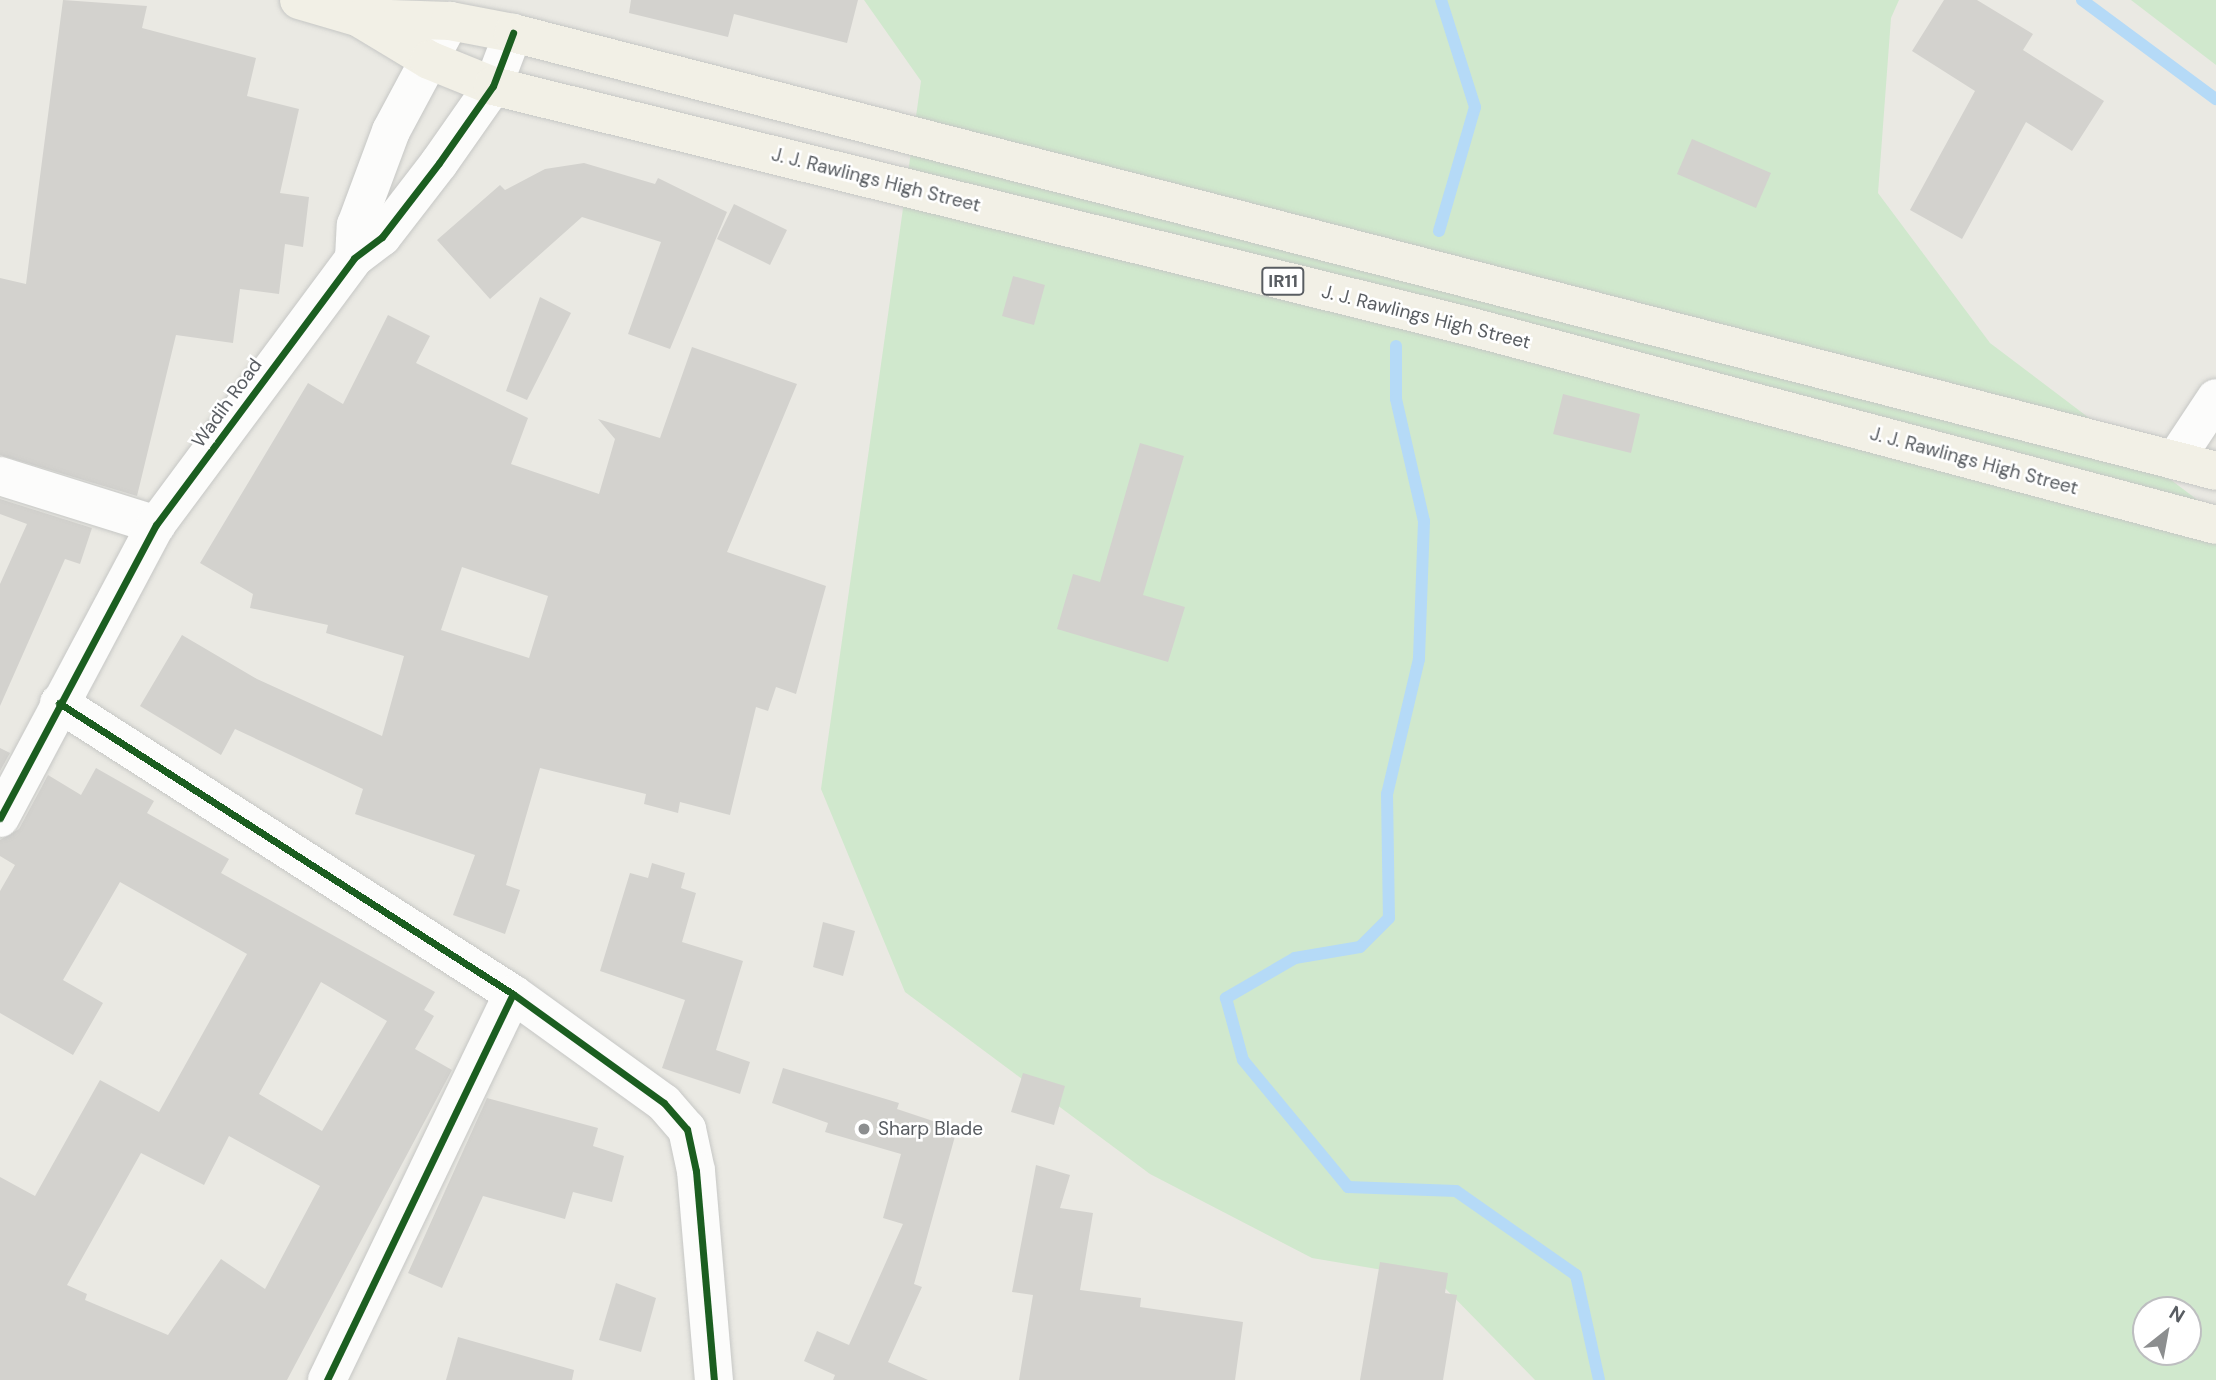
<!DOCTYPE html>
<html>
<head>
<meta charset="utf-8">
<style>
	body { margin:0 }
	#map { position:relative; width:2216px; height:1380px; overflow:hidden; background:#eae9e3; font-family:"DM Sans",sans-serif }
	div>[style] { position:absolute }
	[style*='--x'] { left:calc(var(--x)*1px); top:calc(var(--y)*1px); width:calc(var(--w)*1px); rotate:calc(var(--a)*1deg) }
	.green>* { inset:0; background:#d0e8cd }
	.stream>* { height:12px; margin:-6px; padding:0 6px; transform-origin:6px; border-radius:6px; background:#b5daf7 }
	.building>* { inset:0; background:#d3d2ce }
	.roads { filter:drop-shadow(0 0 2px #c6c7c5) drop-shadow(0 0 2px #c6c7c5) }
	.street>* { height:38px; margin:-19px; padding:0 19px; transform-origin:19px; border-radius:19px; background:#fcfcfb }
	.secondary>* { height:38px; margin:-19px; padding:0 19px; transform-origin:19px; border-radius:19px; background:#fcfcfb }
	.primary>* { height:38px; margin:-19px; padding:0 19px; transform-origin:19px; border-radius:19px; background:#f2f0e6 }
	.cycleway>* { height:7px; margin:-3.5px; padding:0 3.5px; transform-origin:3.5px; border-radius:3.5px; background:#1b5e20 }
	.dots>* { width:19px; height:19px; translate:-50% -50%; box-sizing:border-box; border:4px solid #fff; border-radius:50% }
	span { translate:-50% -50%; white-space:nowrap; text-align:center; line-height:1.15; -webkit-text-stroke:5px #fff; paint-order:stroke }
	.shield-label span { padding:2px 5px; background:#fff; border:2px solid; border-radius:5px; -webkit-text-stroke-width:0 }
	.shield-label { font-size:18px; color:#595d62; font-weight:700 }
	.street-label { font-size:19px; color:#595d62 }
	.poi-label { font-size:19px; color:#595d62 }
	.left { translate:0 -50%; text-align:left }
	.north { position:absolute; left:2132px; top:1296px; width:70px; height:70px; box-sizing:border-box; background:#fff; border:2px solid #bdbec0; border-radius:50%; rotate:31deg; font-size:19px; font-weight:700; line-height:28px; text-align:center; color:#595d62 }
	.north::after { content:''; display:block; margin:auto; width:24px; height:32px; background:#8c8e8f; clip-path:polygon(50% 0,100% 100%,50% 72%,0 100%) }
</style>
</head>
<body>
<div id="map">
	<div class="green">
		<div style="clip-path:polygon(evenodd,864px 0,1899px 0,1891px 18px,1878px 193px,1990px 343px,2216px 514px,2216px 1380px,1535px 1380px,1436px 1279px,1312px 1258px,1150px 1174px,905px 992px,821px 789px,921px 81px,864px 0,2146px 1310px,2188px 1310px,2188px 1352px,2146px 1352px,2146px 1310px)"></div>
		<div style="clip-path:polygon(2131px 0,2216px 0,2216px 65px)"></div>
	</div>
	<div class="stream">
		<div style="--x:2082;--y:0;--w:167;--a:36.5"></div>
		<div style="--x:1439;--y:231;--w:129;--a:-73.8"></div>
		<div style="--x:1475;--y:107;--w:112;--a:-107.6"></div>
		<div style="--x:1396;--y:346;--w:53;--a:90"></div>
		<div style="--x:1396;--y:399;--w:125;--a:77.1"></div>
		<div style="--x:1424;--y:521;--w:138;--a:92.1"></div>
		<div style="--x:1419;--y:659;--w:139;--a:103.3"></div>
		<div style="--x:1387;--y:794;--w:124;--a:89.1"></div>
		<div style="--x:1389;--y:918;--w:41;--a:135"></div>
		<div style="--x:1360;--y:947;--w:66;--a:170.4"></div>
		<div style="--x:1295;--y:958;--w:80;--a:149.9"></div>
		<div style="--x:1226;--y:998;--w:64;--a:74.7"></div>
		<div style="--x:1243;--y:1060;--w:165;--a:50.4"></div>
		<div style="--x:1348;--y:1187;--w:108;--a:2.1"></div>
		<div style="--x:1456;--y:1191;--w:146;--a:35"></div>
		<div style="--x:1576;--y:1275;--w:107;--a:77.6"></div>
	</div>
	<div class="building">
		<div style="clip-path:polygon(63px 0,147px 6px,142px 28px,256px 58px,247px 96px,299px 109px,280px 193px,309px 197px,303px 247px,285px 244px,279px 294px,240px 289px,233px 343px,176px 335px,137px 496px,0 455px,0 278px,26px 284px)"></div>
		<div style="clip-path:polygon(631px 0,858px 0,847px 43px,734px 14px,728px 37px,629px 13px)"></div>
		<div style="clip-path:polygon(1944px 0,1977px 0,2033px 34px,2023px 50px,2104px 101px,2072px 151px,2026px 122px,1962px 239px,1910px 210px,1975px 91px,1912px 51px)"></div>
		<div style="clip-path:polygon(1692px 139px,1771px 173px,1756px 208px,1677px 174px)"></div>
		<div style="clip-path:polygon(584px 163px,655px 184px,658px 178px,727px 212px,670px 349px,628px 334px,661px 242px,582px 217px,490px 299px,437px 240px,500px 185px,505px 190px,545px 169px)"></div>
		<div style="clip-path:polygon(734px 204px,787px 230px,770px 265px,717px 239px)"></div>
		<div style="clip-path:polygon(1013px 276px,1045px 285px,1034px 325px,1002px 316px)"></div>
		<div style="clip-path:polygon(540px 297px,571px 313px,527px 400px,506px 391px)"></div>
		<div style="clip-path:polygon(evenodd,388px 315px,430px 336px,416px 363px,528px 418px,511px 464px,599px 494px,615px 439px,598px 419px,660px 438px,692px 347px,797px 384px,727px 552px,826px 586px,796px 694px,776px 687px,768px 711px,756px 707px,730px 815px,680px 802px,678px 813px,644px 804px,646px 794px,540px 768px,506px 885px,520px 890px,505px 934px,453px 915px,475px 855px,355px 814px,363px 789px,235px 729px,221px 755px,140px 706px,182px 635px,257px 679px,382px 736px,404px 656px,326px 633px,328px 625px,250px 608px,253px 594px,200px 563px,308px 383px,343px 404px,388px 315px,462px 567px,548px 596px,529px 658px,441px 630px,462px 567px)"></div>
		<div style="clip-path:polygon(1563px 394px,1640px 414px,1631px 453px,1553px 434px)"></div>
		<div style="clip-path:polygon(1140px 443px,1184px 456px,1143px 595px,1185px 607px,1168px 662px,1057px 629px,1073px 574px,1100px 582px)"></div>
		<div style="clip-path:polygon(0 499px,92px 528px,80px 564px,65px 559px,0 706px,0 584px,27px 524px,0 514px)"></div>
		<div style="clip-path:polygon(0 748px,10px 753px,0 771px)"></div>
		<div style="clip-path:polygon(evenodd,96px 768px,154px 801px,147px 813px,229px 859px,221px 873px,435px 992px,424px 1010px,434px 1016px,415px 1049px,452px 1070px,287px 1380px,0 1380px,0 1177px,35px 1196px,100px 1080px,159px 1112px,247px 954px,120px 882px,63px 980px,103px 1003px,73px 1055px,0 1013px,0 891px,15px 865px,0 856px,0 840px,19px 829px,48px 775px,81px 795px,96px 768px,321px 982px,387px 1021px,322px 1131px,259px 1094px,321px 982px,96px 768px,229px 1136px,320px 1186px,265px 1289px,221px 1259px,168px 1335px,85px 1300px,87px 1294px,67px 1285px,141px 1153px,204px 1185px,229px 1136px)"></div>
		<div style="clip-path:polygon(652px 863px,685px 873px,681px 888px,696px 893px,682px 942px,743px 961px,716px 1050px,750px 1062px,740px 1094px,662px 1068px,685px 1000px,600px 971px,630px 873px,648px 878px)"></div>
		<div style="clip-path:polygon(823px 922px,855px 931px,843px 976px,813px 967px)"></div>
		<div style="clip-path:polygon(783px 1068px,899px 1103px,897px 1109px,957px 1129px,914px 1284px,922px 1287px,888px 1362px,928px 1380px,833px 1380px,835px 1375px,804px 1361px,817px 1331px,849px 1345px,903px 1224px,883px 1218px,901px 1154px,825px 1132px,828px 1123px,772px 1103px)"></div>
		<div style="clip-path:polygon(1023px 1073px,1065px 1086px,1054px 1125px,1011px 1112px)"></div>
		<div style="clip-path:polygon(487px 1098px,598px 1128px,593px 1146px,624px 1156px,612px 1202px,573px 1192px,565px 1219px,483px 1196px,442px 1288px,408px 1273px)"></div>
		<div style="clip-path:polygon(1036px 1165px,1070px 1175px,1060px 1208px,1093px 1213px,1080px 1290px,1141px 1298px,1140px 1307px,1243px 1322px,1235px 1380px,1019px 1380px,1033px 1295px,1012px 1292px)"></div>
		<div style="clip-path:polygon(1380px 1262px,1448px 1273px,1445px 1293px,1457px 1295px,1443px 1380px,1360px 1380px)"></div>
		<div style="clip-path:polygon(616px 1283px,656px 1298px,641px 1352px,599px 1340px)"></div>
		<div style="clip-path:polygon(458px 1337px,574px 1370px,572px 1380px,446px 1380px)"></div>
	</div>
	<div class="roads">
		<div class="street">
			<div style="--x:2175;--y:460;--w:74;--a:-56.5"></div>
			<div style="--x:0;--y:476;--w:164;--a:17.4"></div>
			<div style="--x:59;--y:703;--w:539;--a:32.66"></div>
			<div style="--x:513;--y:994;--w:186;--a:35.8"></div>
			<div style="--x:664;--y:1103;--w:35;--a:49"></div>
			<div style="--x:687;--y:1129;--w:43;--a:77.9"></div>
			<div style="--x:696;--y:1171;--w:210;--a:85.1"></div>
			<div style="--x:327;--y:1380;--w:428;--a:-64.3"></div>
		</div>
		<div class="secondary">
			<div style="--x:354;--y:258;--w:33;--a:-87"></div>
			<div style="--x:356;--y:225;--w:100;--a:-69.6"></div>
			<div style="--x:391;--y:131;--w:125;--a:-61.8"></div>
			<div style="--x:0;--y:818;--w:332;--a:-62"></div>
			<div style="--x:156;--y:525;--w:332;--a:-53.4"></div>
			<div style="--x:354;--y:258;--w:35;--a:-37"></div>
			<div style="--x:382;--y:237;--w:93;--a:-52.4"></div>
			<div style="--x:439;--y:163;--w:94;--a:-55"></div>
			<div style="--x:493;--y:86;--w:57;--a:-69.3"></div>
		</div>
		<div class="primary">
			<div style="--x:299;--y:0;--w:64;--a:16.4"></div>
			<div style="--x:360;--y:18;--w:90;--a:1.9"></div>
			<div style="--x:450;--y:21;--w:64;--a:10.8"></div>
			<div style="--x:513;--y:33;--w:1758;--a:14.42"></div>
			<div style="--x:361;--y:19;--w:79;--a:31.1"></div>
			<div style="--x:429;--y:60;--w:69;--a:22.1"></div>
			<div style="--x:493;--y:86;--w:1000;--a:13.83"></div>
			<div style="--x:1464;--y:325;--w:778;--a:14.89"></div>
		</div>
	</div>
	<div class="cycleway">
		<div style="--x:59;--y:703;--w:539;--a:32.66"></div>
		<div style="--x:513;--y:994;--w:186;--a:35.8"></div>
		<div style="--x:664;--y:1103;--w:35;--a:49"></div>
		<div style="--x:687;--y:1129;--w:43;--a:77.9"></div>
		<div style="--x:696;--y:1171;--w:210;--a:85.1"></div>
		<div style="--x:0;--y:818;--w:332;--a:-62"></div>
		<div style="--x:156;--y:525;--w:332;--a:-53.4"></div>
		<div style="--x:354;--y:258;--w:35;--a:-37"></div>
		<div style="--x:382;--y:237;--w:93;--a:-52.4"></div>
		<div style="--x:439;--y:163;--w:94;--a:-55"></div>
		<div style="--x:493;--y:86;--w:57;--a:-69.3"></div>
		<div style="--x:327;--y:1380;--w:428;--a:-64.3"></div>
	</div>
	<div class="dots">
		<div style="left:864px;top:1129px;background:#8c8e8f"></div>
	</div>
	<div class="shield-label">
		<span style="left:1283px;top:281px">IR11</span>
	</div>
	<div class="street-label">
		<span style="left:876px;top:180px;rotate:14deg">J. J. Rawlings High Street</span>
		<span style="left:1426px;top:317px;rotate:14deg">J. J. Rawlings High Street</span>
		<span style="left:227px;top:403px;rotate:-54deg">Wadih Road</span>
		<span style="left:1974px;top:461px;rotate:15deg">J. J. Rawlings High Street</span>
	</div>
	<div class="poi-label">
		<span class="left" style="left:878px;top:1129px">Sharp Blade</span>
	</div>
	<div class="north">N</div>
</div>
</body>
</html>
